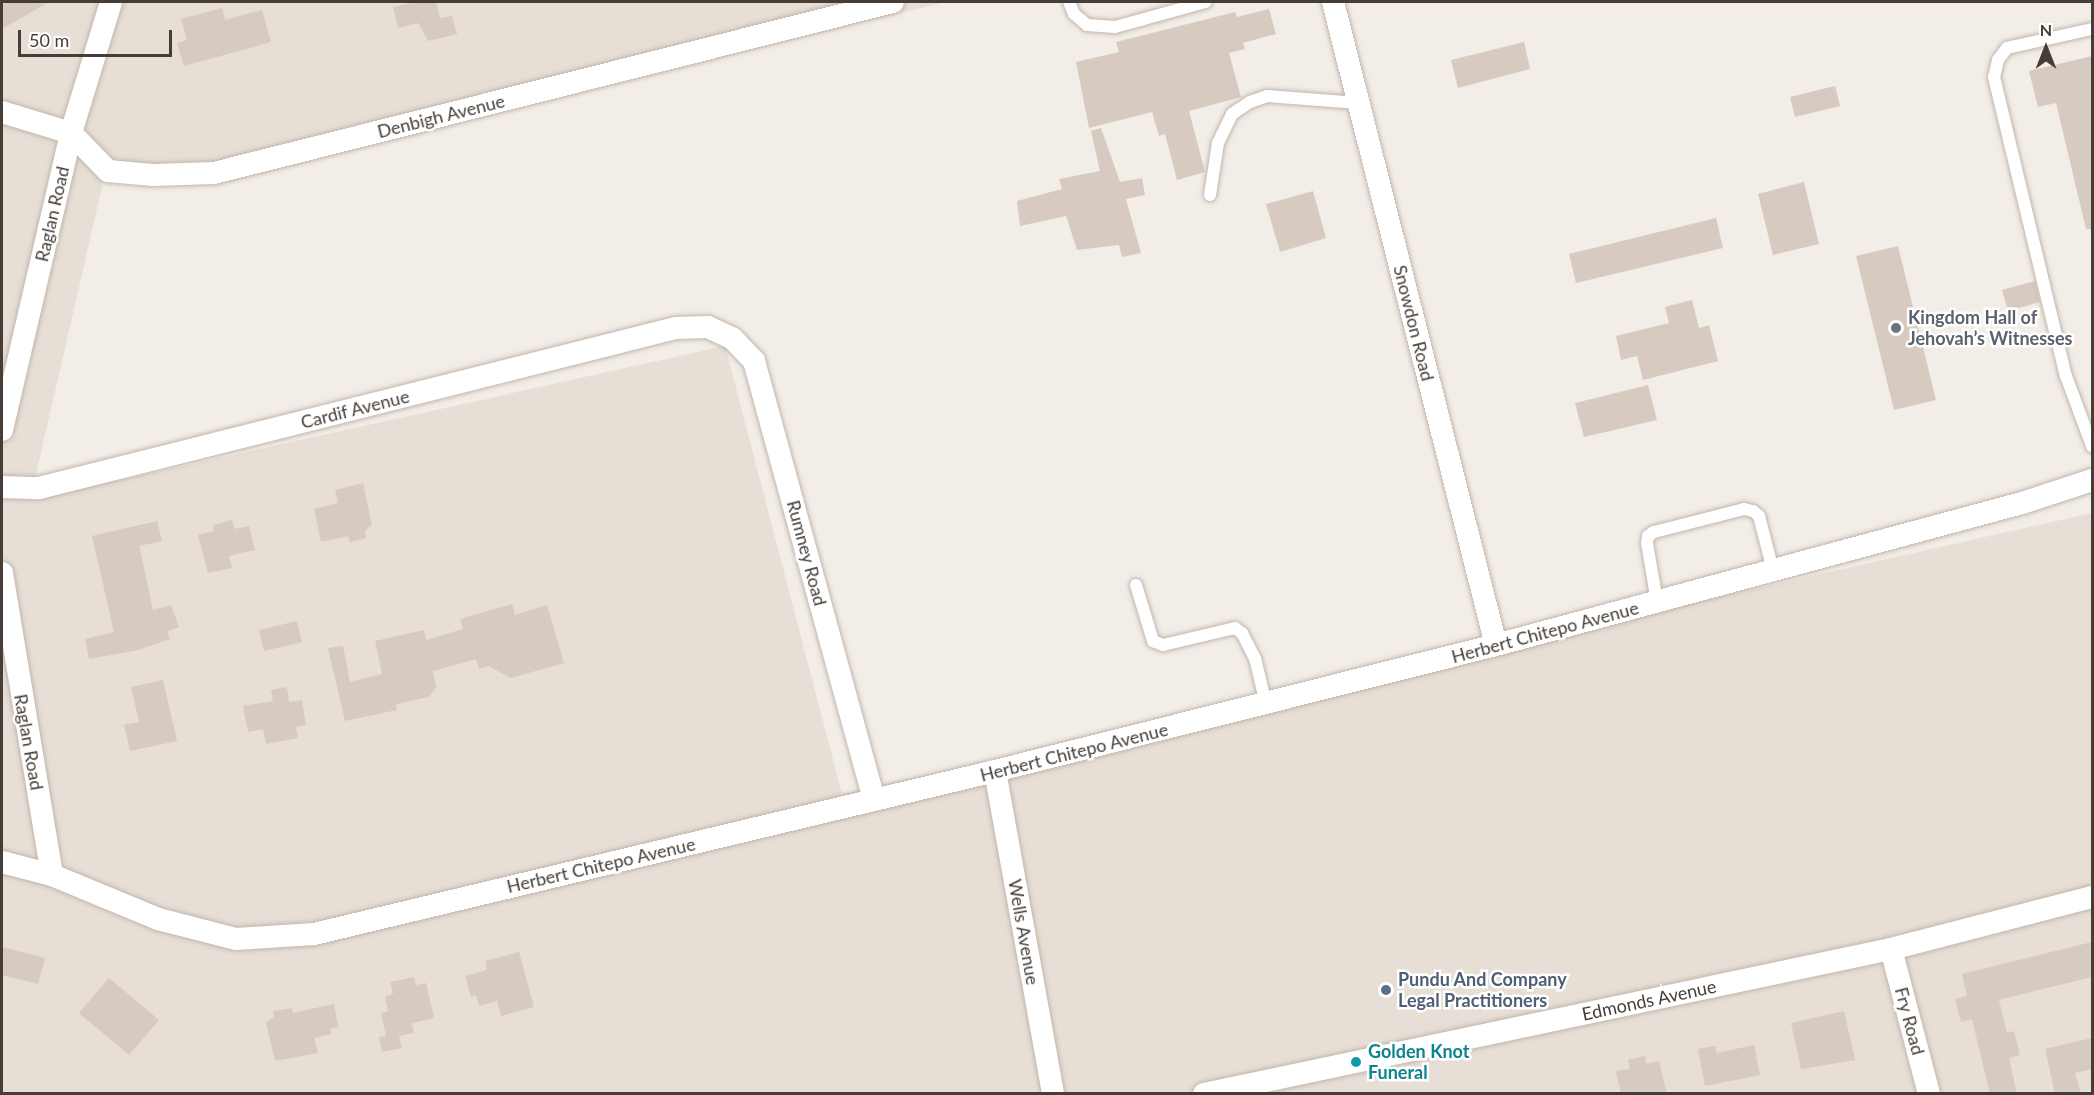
<!DOCTYPE html>
<html>
<head>
<meta charset="utf-8">
<style>
	body { margin:0 }
	#map { position:relative; width:2094px; height:1095px; overflow:hidden; background:#f3ede7; font-family:Lato,sans-serif }
	div>[style] { position:absolute }
	[style*='--x'] { left:calc(var(--x)*1px); top:calc(var(--y)*1px); width:calc(var(--w)*1px); rotate:calc(var(--a)*1deg) }
	.residential>* { inset:0; background:#e7ded5 }
	.building>* { inset:0; background:#d7cac0 }
	.roads { filter:drop-shadow(0 0 2px #c1b6ad) drop-shadow(0 0 2px #c1b6ad) }
	.service>* { height:12px; margin:-6px; padding:0 6px; transform-origin:6px; border-radius:6px; background:#fff }
	.minor>* { height:22px; margin:-11px; padding:0 11px; transform-origin:11px; border-radius:11px; background:#fff }
	.dots>* { width:16px; height:16px; translate:-50% -50%; box-sizing:border-box; border:3px solid #fff; border-radius:50% }
	span { translate:-50% -50%; white-space:nowrap; text-align:center; line-height:1.15; -webkit-text-stroke:5px #fff; paint-order:stroke }
	.street-label { font-size:18px; color:#463d36 }
	.worship-label { font-size:18px; color:#5b616d; font-weight:700 }
	.left { translate:0 -50%; text-align:left }
	.service-label { font-size:18px; color:#4e5e75; font-weight:700 }
	.culture-label { font-size:18px; color:#0d838f; font-weight:700 }
	.frame { position:absolute; inset:0; border:3px solid #463d36; pointer-events:none }
	.north { position:absolute; left:2016px; top:18px; width:60px; height:60px; -webkit-text-stroke:4px #fff; paint-order:stroke; rotate:0deg; font-size:16px; font-weight:700; line-height:24px; text-align:center; color:#463d36 }
	.north::after { content:''; display:block; margin:auto; width:21px; height:27px; background:#463d36; clip-path:polygon(50% 0,100% 100%,50% 72%,0 100%) }
	.scale { position:absolute; left:18px; top:30px; width:154px; height:27px; box-sizing:border-box; border:3px solid #463d36; border-top:0; padding-left:8px; font-size:18px; line-height:21px; white-space:nowrap; color:#463d36; -webkit-text-stroke:4px #fff; paint-order:stroke }
</style>
</head>
<body>
<div id="map">
	<div class="residential">
		<div style="clip-path:polygon(2px 2px,946px 2px,208px 177px,108px 161px,30px 500px,725px 346px,842px 794px,2092px 513px,2092px 1093px,2px 1094px)"></div>
	</div>
	<div class="building">
		<div style="clip-path:polygon(2px 2px,49px 2px,2px 29px)"></div>
		<div style="clip-path:polygon(415px 2px,436px 2px,440px 18px,452px 16px,457px 34px,428px 41px,418px 23px,398px 28px,393px 7px)"></div>
		<div style="clip-path:polygon(222px 8px,225px 20px,262px 10px,271px 42px,184px 66px,177px 43px,187px 40px,181px 19px)"></div>
		<div style="clip-path:polygon(1269px 9px,1276px 34px,1243px 43px,1245px 49px,1229px 53px,1241px 97px,1189px 111px,1205px 172px,1177px 180px,1165px 134px,1159px 136px,1152px 112px,1089px 128px,1076px 62px,1119px 52px,1116px 42px,1235px 12px,1237px 17px)"></div>
		<div style="clip-path:polygon(1524px 42px,1530px 69px,1458px 88px,1451px 60px)"></div>
		<div style="clip-path:polygon(2092px 56px,2092px 229px,2086px 229px,2056px 103px,2038px 107px,2029px 71px)"></div>
		<div style="clip-path:polygon(1835px 86px,1840px 106px,1795px 117px,1790px 97px)"></div>
		<div style="clip-path:polygon(1101px 128px,1120px 182px,1142px 178px,1145px 195px,1126px 199px,1141px 253px,1122px 257px,1119px 245px,1077px 250px,1066px 216px,1020px 226px,1017px 201px,1062px 189px,1059px 179px,1100px 171px,1091px 131px)"></div>
		<div style="clip-path:polygon(1804px 182px,1819px 244px,1773px 255px,1758px 194px)"></div>
		<div style="clip-path:polygon(1313px 191px,1326px 238px,1280px 252px,1266px 204px)"></div>
		<div style="clip-path:polygon(1716px 218px,1723px 248px,1576px 283px,1569px 254px)"></div>
		<div style="clip-path:polygon(1898px 246px,1936px 400px,1894px 410px,1856px 256px)"></div>
		<div style="clip-path:polygon(2035px 281px,2040px 302px,2008px 311px,2002px 290px)"></div>
		<div style="clip-path:polygon(1692px 300px,1699px 328px,1709px 325px,1718px 361px,1643px 380px,1637px 356px,1621px 360px,1616px 336px,1669px 323px,1665px 307px)"></div>
		<div style="clip-path:polygon(1648px 385px,1657px 420px,1584px 437px,1575px 403px)"></div>
		<div style="clip-path:polygon(363px 483px,372px 525px,365px 531px,366px 538px,350px 542px,348px 536px,321px 542px,314px 509px,338px 503px,335px 490px)"></div>
		<div style="clip-path:polygon(232px 520px,235px 529px,249px 526px,255px 550px,229px 556px,232px 568px,208px 573px,198px 535px,214px 531px,213px 525px)"></div>
		<div style="clip-path:polygon(157px 521px,162px 541px,139px 546px,153px 610px,171px 605px,179px 627px,167px 632px,170px 639px,138px 650px,89px 659px,85px 639px,114px 632px,92px 536px)"></div>
		<div style="clip-path:polygon(512px 604px,515px 615px,547px 605px,564px 663px,511px 678px,488px 666px,479px 669px,476px 659px,433px 671px,436px 687px,429px 697px,396px 704px,397px 710px,345px 721px,328px 648px,343px 646px,350px 682px,382px 674px,375px 641px,424px 630px,426px 640px,463px 629px,460px 619px)"></div>
		<div style="clip-path:polygon(297px 621px,302px 642px,264px 651px,259px 630px)"></div>
		<div style="clip-path:polygon(163px 680px,177px 741px,130px 751px,124px 725px,139px 722px,131px 687px)"></div>
		<div style="clip-path:polygon(287px 687px,289px 702px,302px 700px,306px 725px,296px 727px,298px 738px,266px 744px,263px 729px,248px 732px,243px 706px,273px 701px,271px 690px)"></div>
		<div style="clip-path:polygon(2092px 942px,2092px 977px,1999px 1000px,2007px 1033px,2014px 1031px,2020px 1055px,2009px 1058px,2017px 1094px,1990px 1094px,1972px 1019px,1961px 1022px,1955px 999px,1967px 996px,1962px 974px)"></div>
		<div style="clip-path:polygon(2px 947px,45px 958px,38px 984px,2px 975px)"></div>
		<div style="clip-path:polygon(519px 952px,534px 1007px,501px 1016px,497px 1001px,479px 1006px,476px 995px,471px 996px,465px 976px,487px 970px,485px 961px)"></div>
		<div style="clip-path:polygon(414px 977px,416px 985px,426px 983px,434px 1018px,412px 1023px,414px 1033px,399px 1036px,402px 1048px,382px 1052px,379px 1037px,386px 1036px,381px 1013px,388px 1011px,385px 996px,393px 994px,390px 982px)"></div>
		<div style="clip-path:polygon(109px 978px,159px 1020px,129px 1055px,79px 1013px)"></div>
		<div style="clip-path:polygon(334px 1004px,338px 1027px,330px 1029px,331px 1034px,314px 1038px,318px 1053px,275px 1061px,266px 1023px,274px 1017px,273px 1011px,292px 1008px,293px 1013px)"></div>
		<div style="clip-path:polygon(1844px 1011px,1855px 1060px,1801px 1069px,1791px 1023px)"></div>
		<div style="clip-path:polygon(2092px 1038px,2092px 1069px,2075px 1073px,2081px 1094px,2055px 1094px,2045px 1049px)"></div>
		<div style="clip-path:polygon(1754px 1045px,1760px 1075px,1705px 1086px,1698px 1049px,1715px 1046px,1717px 1053px)"></div>
		<div style="clip-path:polygon(1645px 1056px,1646px 1064px,1659px 1061px,1667px 1094px,1621px 1094px,1616px 1071px,1630px 1069px,1628px 1060px)"></div>
	</div>
	<div class="roads">
		<div class="service">
			<div style="--x:1069;--y:2;--w:13;--a:67"></div>
			<div style="--x:1074;--y:14;--w:17;--a:40"></div>
			<div style="--x:1087;--y:25;--w:28;--a:4"></div>
			<div style="--x:1115;--y:27;--w:94;--a:-15.4"></div>
			<div style="--x:2092;--y:29;--w:87;--a:167.4"></div>
			<div style="--x:2007;--y:48;--w:15;--a:127"></div>
			<div style="--x:1998;--y:60;--w:17;--a:103"></div>
			<div style="--x:1994;--y:77;--w:308;--a:76.5"></div>
			<div style="--x:2066;--y:376;--w:75;--a:69.6"></div>
			<div style="--x:1210;--y:195;--w:53;--a:-81.3"></div>
			<div style="--x:1218;--y:143;--w:32;--a:-64"></div>
			<div style="--x:1232;--y:114;--w:22;--a:-34"></div>
			<div style="--x:1250;--y:102;--w:18;--a:-19"></div>
			<div style="--x:1267;--y:96;--w:91;--a:4.4"></div>
			<div style="--x:1136;--y:585;--w:59;--a:73.1"></div>
			<div style="--x:1153;--y:641;--w:11;--a:22"></div>
			<div style="--x:1163;--y:645;--w:74;--a:-13.3"></div>
			<div style="--x:1235;--y:628;--w:9;--a:36"></div>
			<div style="--x:1242;--y:633;--w:28;--a:63"></div>
			<div style="--x:1255;--y:658;--w:47;--a:76.6"></div>
			<div style="--x:1657;--y:602;--w:60;--a:-99.6"></div>
			<div style="--x:1647;--y:543;--w:7;--a:-82"></div>
			<div style="--x:1648;--y:536;--w:7;--a:-34"></div>
			<div style="--x:1654;--y:532;--w:93;--a:-14.3"></div>
			<div style="--x:1744;--y:509;--w:9;--a:13"></div>
			<div style="--x:1753;--y:511;--w:8;--a:40"></div>
			<div style="--x:1759;--y:516;--w:56;--a:75.5"></div>
		</div>
		<div class="minor">
			<div style="--x:1333;--y:2;--w:663;--a:75.78"></div>
			<div style="--x:2;--y:112;--w:72;--a:16.9"></div>
			<div style="--x:71;--y:133;--w:53;--a:45.8"></div>
			<div style="--x:108;--y:171;--w:45;--a:5.1"></div>
			<div style="--x:153;--y:175;--w:61;--a:-1.9"></div>
			<div style="--x:214;--y:173;--w:700;--a:-14.14"></div>
			<div style="--x:2;--y:430;--w:305;--a:-76.9"></div>
			<div style="--x:71;--y:133;--w:137;--a:-73"></div>
			<div style="--x:2;--y:487;--w:37;--a:2"></div>
			<div style="--x:39;--y:488;--w:657;--a:-14.1"></div>
			<div style="--x:676;--y:328;--w:32;--a:-2"></div>
			<div style="--x:708;--y:327;--w:26;--a:25"></div>
			<div style="--x:732;--y:338;--w:32;--a:46"></div>
			<div style="--x:754;--y:361;--w:455;--a:74.7"></div>
			<div style="--x:2;--y:573;--w:306;--a:80.6"></div>
			<div style="--x:995;--y:771;--w:328;--a:79.8"></div>
			<div style="--x:2;--y:862;--w:52;--a:14.6"></div>
			<div style="--x:52;--y:875;--w:115;--a:22.5"></div>
			<div style="--x:158;--y:919;--w:81;--a:14.4"></div>
			<div style="--x:236;--y:939;--w:78;--a:-3.7"></div>
			<div style="--x:314;--y:934;--w:700;--a:-13.46"></div>
			<div style="--x:995;--y:771;--w:517;--a:-14.12"></div>
			<div style="--x:1496;--y:645;--w:545;--a:-15.11"></div>
			<div style="--x:2022;--y:503;--w:74;--a:-18.2"></div>
			<div style="--x:1891;--y:949;--w:150;--a:75.3"></div>
			<div style="--x:1204;--y:1094;--w:702;--a:-11.92"></div>
			<div style="--x:1891;--y:949;--w:208;--a:-14.5"></div>
		</div>
	</div>
	<div class="dots">
		<div style="left:1896px;top:328px;background:#6b7280"></div>
		<div style="left:1386px;top:990px;background:#5c6f8a"></div>
		<div style="left:1356px;top:1062px;background:#0f9aa8"></div>
	</div>
	<div class="street-label">
		<span style="left:441px;top:116px;rotate:-14deg">Denbigh Avenue</span>
		<span style="left:52px;top:214px;rotate:-77deg">Raglan Road</span>
		<span style="left:1414px;top:323px;rotate:76deg">Snowdon Road</span>
		<span style="left:355px;top:409px;rotate:-14deg">Cardif Avenue</span>
		<span style="left:807px;top:553px;rotate:75deg">Rumney Road</span>
		<span style="left:1545px;top:632px;rotate:-15deg">Herbert Chitepo Avenue</span>
		<span style="left:29px;top:742px;rotate:80deg">Raglan Road</span>
		<span style="left:1074px;top:752px;rotate:-14deg">Herbert Chitepo Avenue</span>
		<span style="left:601px;top:865px;rotate:-13deg">Herbert Chitepo Avenue</span>
		<span style="left:1024px;top:932px;rotate:80deg">Wells Avenue</span>
		<span style="left:1649px;top:1000px;rotate:-12deg">Edmonds Avenue</span>
		<span style="left:1910px;top:1021px;rotate:75deg">Fry Road</span>
	</div>
	<div class="worship-label">
		<span class="left" style="left:1908px;top:328px">Kingdom Hall of<br>Jehovah’s Witnesses</span>
	</div>
	<div class="service-label">
		<span class="left" style="left:1398px;top:990px">Pundu And Company<br>Legal Practitioners</span>
	</div>
	<div class="culture-label">
		<span class="left" style="left:1368px;top:1062px">Golden Knot<br>Funeral</span>
	</div>
	<div class="frame"></div>
	<div class="north">N</div>
	<div class="scale">50 m</div>
</div>
</body>
</html>
